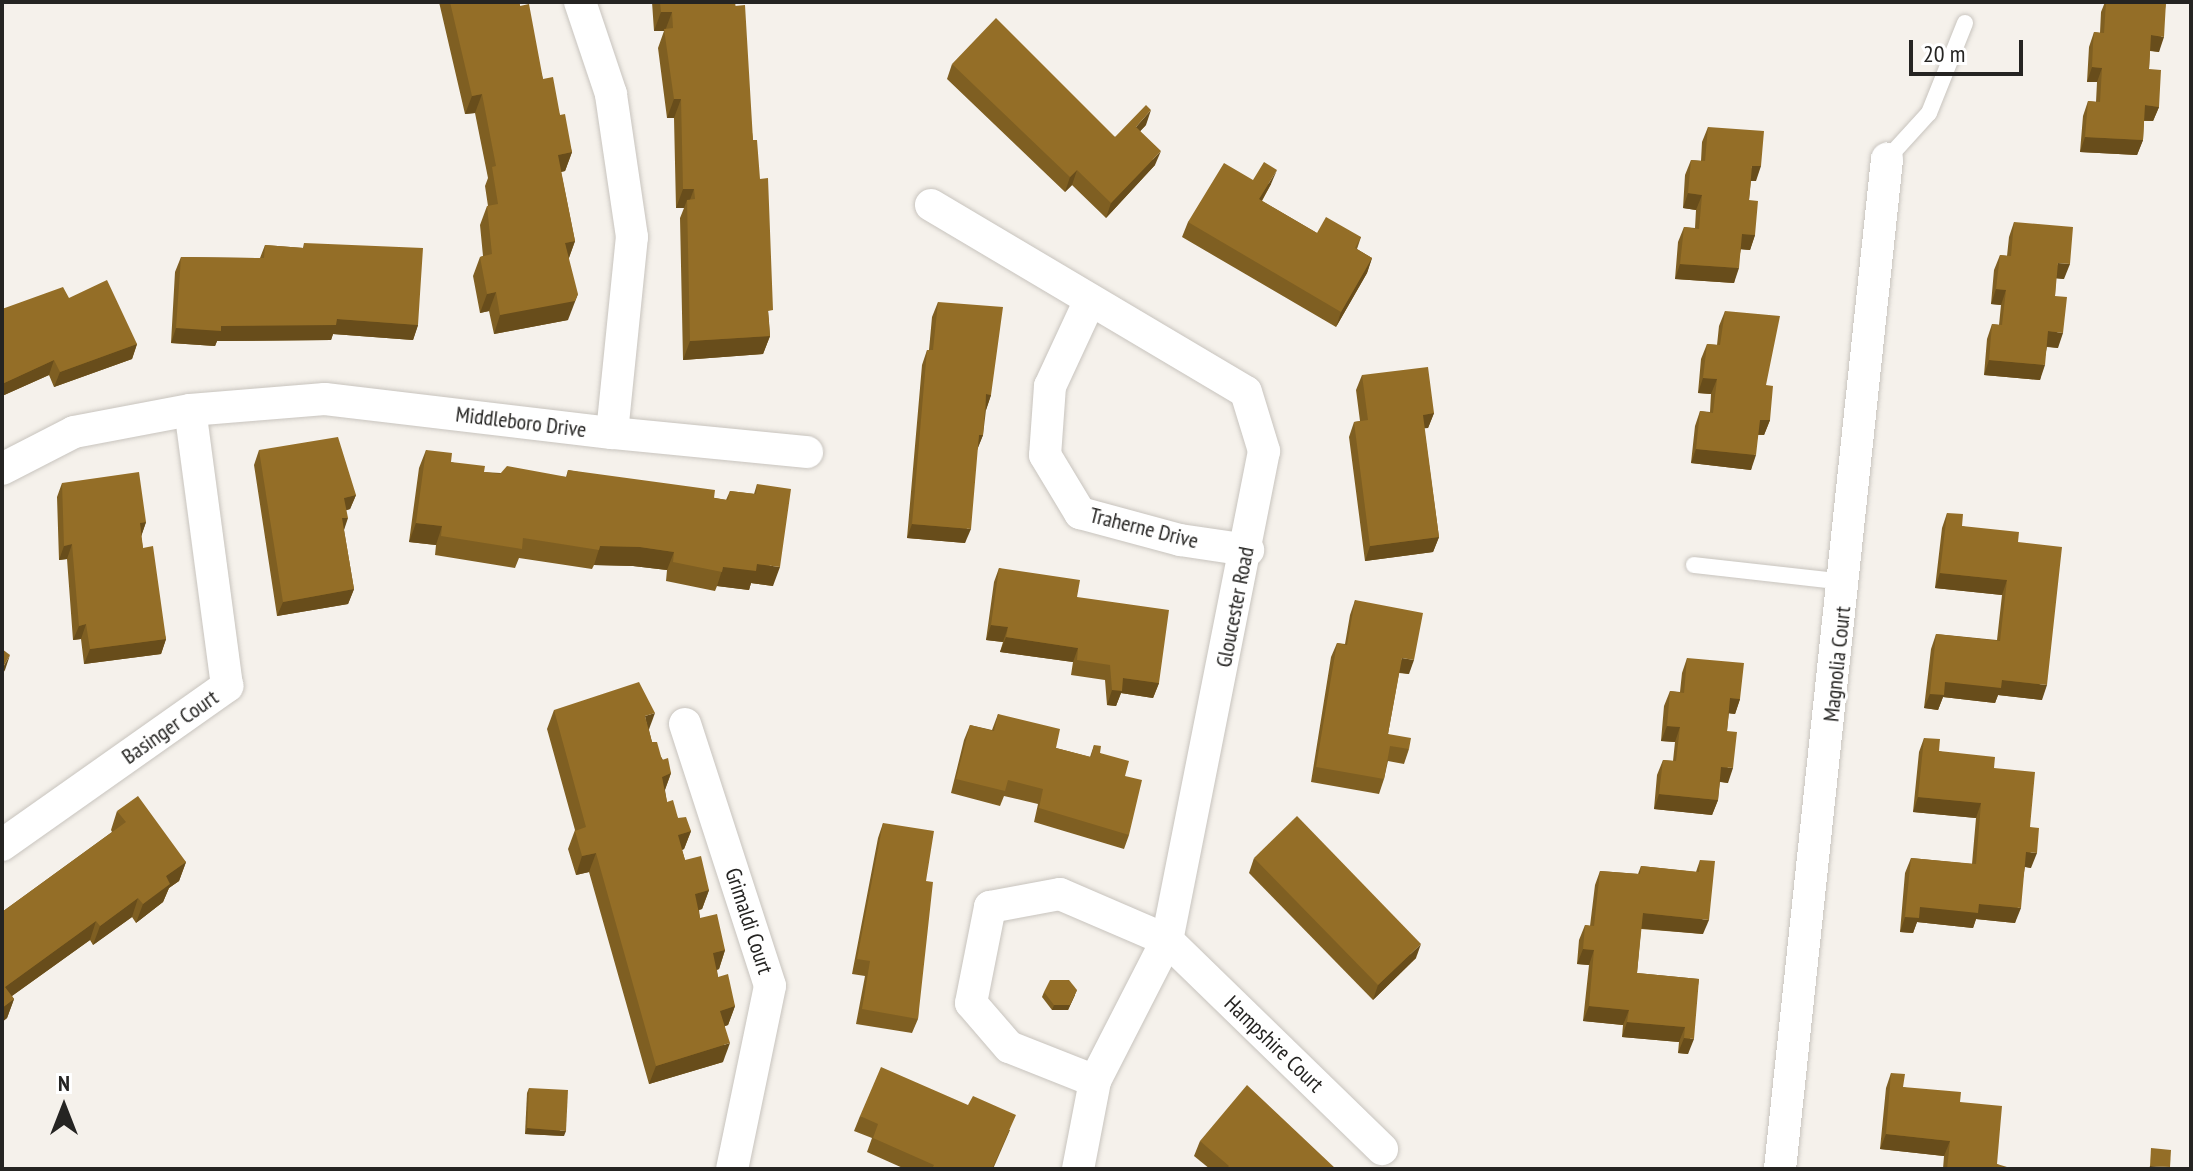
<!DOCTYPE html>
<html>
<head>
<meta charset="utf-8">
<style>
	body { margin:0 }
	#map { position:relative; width:2193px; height:1171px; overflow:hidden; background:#f5f1eb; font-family:"PT Sans Narrow",sans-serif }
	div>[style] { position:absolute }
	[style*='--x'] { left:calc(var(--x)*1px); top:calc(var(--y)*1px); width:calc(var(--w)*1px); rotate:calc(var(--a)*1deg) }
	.roads { filter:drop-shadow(0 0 2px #c8c4be) drop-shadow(0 0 2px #c8c4be) }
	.lane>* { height:16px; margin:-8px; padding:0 8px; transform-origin:8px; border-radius:8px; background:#fff }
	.street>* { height:32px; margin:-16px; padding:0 16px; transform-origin:16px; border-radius:16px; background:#fff }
	.wall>* { inset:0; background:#7f5f22 }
	.shaded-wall>* { inset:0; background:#684d1b }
	.building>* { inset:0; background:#946e27 }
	span { translate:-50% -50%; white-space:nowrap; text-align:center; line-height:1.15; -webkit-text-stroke:6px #fff; paint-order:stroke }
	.street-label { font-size:22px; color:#252422 }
	.frame { position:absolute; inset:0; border:4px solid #252422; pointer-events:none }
	.north { position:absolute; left:24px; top:1067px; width:80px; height:80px; -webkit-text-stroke:6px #fff; paint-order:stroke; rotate:0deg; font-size:22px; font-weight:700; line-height:32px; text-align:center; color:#252422 }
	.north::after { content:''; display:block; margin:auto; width:28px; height:36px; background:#252422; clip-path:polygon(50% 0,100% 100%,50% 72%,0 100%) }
	.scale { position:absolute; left:1909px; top:40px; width:114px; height:36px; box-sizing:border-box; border:4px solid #252422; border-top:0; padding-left:10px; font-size:24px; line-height:28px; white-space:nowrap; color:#252422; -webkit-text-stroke:6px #fff; paint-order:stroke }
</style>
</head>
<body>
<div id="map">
	<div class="roads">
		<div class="lane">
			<div style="--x:1887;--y:159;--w:62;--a:-47.6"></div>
			<div style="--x:1929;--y:113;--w:97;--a:-68.2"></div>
			<div style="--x:1694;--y:565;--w:153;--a:6.4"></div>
		</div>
		<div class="street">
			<div style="--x:931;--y:205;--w:366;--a:30.7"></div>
			<div style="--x:1246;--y:392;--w:62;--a:73"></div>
			<div style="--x:1264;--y:451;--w:499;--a:101.2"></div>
			<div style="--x:1167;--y:940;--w:158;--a:117.1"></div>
			<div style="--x:1095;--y:1081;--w:90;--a:100.9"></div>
			<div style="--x:1090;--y:300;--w:95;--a:114.9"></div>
			<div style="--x:1050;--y:386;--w:69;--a:94.1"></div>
			<div style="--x:1045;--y:455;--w:68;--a:58.9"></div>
			<div style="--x:1080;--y:513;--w:104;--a:15.1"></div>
			<div style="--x:1180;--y:540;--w:69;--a:8.4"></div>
			<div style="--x:612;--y:433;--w:196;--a:5.6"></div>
			<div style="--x:2;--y:469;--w:81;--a:-27.2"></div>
			<div style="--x:74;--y:432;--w:118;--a:-10.7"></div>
			<div style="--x:190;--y:410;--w:135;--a:-4.7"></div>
			<div style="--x:325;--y:399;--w:289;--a:6.8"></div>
			<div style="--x:612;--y:433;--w:197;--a:-84.2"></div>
			<div style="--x:632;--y:237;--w:145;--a:-98.4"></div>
			<div style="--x:611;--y:94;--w:97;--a:-108.6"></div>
			<div style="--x:685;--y:724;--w:275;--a:72"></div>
			<div style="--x:770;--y:986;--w:187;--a:101.7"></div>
			<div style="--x:2;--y:845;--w:276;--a:-35.2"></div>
			<div style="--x:227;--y:686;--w:278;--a:-97.6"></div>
			<div style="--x:1095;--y:1081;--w:92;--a:-158.4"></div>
			<div style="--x:1009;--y:1047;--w:58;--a:-130.8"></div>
			<div style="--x:971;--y:1003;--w:98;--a:-78.8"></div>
			<div style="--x:990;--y:907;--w:71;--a:-10.5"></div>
			<div style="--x:1060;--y:894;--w:116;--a:23.3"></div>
			<div style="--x:1167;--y:940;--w:300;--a:44.2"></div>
			<div style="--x:1780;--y:1169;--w:1016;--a:-83.95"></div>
		</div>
	</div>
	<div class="wall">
		<div style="clip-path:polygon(439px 2px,519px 2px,543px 79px,560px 115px,572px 152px,565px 171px,561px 172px,575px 241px,569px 258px,568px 320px,494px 334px,489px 311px,480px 313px,473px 276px,480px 257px,483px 256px,480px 225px,487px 206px,488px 206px,485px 186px,488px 178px,475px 113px,465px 114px)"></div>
		<div style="clip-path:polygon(652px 2px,735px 2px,753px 140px,769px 321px,770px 336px,763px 354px,683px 360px,680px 218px,684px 208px,676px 208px,674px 118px,667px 118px,658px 48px,664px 31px,654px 31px)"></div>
		<div style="clip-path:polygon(2105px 2px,2166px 2px,2159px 52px,2150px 51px,2149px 69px,2159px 107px,2153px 121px,2144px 121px,2143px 140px,2137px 155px,2080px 152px,2083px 116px,2088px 101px,2096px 102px,2097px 82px,2087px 82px,2089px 47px,2094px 32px,2100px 33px,2101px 12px)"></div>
		<div style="clip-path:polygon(952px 64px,1115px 137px,1146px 125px,1140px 131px,1155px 165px,1106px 218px,1072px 185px,1065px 192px,947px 79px)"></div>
		<div style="clip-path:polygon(1708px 127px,1756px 181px,1751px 181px,1749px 200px,1755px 235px,1750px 250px,1741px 249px,1734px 283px,1675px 279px,1678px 242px,1684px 227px,1695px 228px,1696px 210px,1683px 208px,1685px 175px,1691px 160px,1701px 161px,1702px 142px)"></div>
		<div style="clip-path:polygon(1253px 180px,1271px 184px,1262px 201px,1317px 233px,1361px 237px,1357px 249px,1372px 258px,1367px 273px,1336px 327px,1182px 237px,1188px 222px)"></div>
		<div style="clip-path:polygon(2014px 222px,2064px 279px,2056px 278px,2055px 296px,2058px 348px,2047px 347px,2040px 380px,1984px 375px,1987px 339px,1992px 324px,1999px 325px,2001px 305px,1991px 304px,1994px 270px,2000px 255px,2007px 256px,2009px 237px)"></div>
		<div style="clip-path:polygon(304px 243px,418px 325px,413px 340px,333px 334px,331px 340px,217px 341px,215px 346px,171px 343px,175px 272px,181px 257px,260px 258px,265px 245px,303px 248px)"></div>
		<div style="clip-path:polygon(69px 298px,137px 344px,132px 359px,54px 387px,49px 375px,2px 396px,2px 309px)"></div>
		<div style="clip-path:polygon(938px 302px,991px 395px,986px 410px,983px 435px,977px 450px,965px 543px,907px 538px,922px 365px,927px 350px,929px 350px,932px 317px)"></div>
		<div style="clip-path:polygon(1725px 311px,1766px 385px,1770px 420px,1764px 435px,1758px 435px,1751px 470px,1691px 463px,1695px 426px,1700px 411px,1710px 412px,1711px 394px,1698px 393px,1701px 359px,1707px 344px,1717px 345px,1719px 326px)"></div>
		<div style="clip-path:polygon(1362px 375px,1434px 413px,1428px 428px,1424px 428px,1439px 537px,1433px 552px,1365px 561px,1349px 437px,1354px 422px,1360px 421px,1356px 390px)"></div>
		<div style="clip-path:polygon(259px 450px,356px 495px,350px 509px,346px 510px,344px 530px,354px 589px,348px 604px,277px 616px,254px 465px)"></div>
		<div style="clip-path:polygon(426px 450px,451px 462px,484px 472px,566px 477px,568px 470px,726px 500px,730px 491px,754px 494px,757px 484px,773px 586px,751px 583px,749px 590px,717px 586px,715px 591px,666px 581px,667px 570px,633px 566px,594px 565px,592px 569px,519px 558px,515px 568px,435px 555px,436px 545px,409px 542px,419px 468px)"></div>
		<div style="clip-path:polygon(62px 483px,146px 522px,141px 536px,143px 548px,166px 639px,161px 654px,84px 664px,81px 639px,73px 640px,67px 559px,59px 560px,57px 497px)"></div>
		<div style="clip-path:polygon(1947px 513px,1962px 526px,2018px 542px,2042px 700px,1998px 695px,1995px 703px,1943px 697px,1938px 710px,1924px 708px,1931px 649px,1936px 634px,1997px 640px,2002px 595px,1935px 588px,1942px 528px)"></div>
		<div style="clip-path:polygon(999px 568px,1077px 597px,1159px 683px,1153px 698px,1121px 693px,1116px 706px,1107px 705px,1105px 680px,1071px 675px,1073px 662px,1000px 652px,1003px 642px,986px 640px,994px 582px)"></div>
		<div style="clip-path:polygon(1355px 600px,1409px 674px,1399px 673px,1388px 734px,1409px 749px,1404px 764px,1388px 761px,1384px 779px,1379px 794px,1311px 782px,1331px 657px,1337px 643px,1345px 644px,1350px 615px)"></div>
		<div style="clip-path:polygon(1687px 658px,1740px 699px,1735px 714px,1729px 713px,1727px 731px,1728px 783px,1720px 782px,1718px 800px,1712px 815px,1654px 809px,1657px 775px,1663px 760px,1673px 761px,1675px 742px,1661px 741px,1664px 706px,1670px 691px,1680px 692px,1682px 673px)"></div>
		<div style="clip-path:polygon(554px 710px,649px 730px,652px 742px,671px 773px,665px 790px,667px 802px,678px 818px,691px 831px,684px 849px,682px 850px,685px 860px,709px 890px,702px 909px,699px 910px,700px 918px,725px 950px,719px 969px,717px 970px,718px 977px,735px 1006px,728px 1025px,725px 1026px,723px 1062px,649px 1084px,589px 872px,576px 875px,568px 849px,575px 830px,547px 729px)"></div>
		<div style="clip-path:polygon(998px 714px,1056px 748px,1090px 757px,1094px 745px,1100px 753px,1125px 776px,1129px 835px,1124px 849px,1034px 822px,1038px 804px,1004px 796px,1000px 806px,951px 793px,964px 740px,970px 725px,992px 730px)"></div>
		<div style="clip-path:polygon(1924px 738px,1939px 751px,1994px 768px,2030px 827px,2031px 868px,2025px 867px,2015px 923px,1976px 919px,1973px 928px,1917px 922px,1913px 933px,1900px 932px,1905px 873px,1911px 858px,1972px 864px,1976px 818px,1913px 812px,1919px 752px)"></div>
		<div style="clip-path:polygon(117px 811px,186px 862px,179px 881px,169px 888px,163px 902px,136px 923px,132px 917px,93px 945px,90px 940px,12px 996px,14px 999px,7px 1018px,2px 1022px,2px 912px,112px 832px,111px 830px)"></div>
		<div style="clip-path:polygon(883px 823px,926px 881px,918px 1019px,912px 1033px,856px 1024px,865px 976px,852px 974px,878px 838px)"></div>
		<div style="clip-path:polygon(1254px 858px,1416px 958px,1373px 1000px,1249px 873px)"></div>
		<div style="clip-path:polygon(1700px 860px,1703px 934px,1641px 929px,1637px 973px,1699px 979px,1688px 1054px,1678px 1053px,1679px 1042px,1622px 1037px,1623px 1025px,1583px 1021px,1589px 965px,1577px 964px,1579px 940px,1585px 925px,1590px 926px,1595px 885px,1600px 871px,1638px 874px,1641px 866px,1696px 872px)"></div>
		<div style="clip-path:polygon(1044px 992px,1075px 995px,1068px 1010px,1052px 1010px,1042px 997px)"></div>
		<div style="clip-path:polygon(1891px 1073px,1903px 1087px,1960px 1102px,1997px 1164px,2007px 1169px,1943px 1169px,1944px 1156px,1880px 1149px,1886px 1088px)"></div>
		<div style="clip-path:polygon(529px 1088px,564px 1136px,525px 1134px,527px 1093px)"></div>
		<div style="clip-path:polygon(860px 1116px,1010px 1130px,993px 1169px,905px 1169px,867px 1152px,872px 1138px,854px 1131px)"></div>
		<div style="clip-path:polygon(1200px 1141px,1336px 1169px,1210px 1169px,1194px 1156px)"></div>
	</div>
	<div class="shaded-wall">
		<div style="clip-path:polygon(661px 12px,672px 12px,665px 31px,654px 31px)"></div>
		<div style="clip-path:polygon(2151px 35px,2164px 37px,2159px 52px,2146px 50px)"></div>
		<div style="clip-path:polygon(2092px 67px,2102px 68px,2097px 82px,2087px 82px)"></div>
		<div style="clip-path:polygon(482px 94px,475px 113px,465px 114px,472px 96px)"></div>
		<div style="clip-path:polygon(674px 99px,681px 99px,674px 118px,667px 118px)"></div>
		<div style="clip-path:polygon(2145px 105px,2159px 107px,2153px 121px,2139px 120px)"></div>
		<div style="clip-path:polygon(1151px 110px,1146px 125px,1130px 142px,1136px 127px)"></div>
		<div style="clip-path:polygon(2085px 137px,2143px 140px,2137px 155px,2080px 152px)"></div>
		<div style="clip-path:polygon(1161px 151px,1155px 165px,1106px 218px,1111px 203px)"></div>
		<div style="clip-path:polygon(572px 152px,565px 171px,551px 174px,558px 155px)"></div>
		<div style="clip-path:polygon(1752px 166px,1761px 166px,1756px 181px,1746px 181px)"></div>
		<div style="clip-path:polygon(1077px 170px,1072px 185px,1065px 192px,1070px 177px)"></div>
		<div style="clip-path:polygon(1277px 170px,1271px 184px,1254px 214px,1259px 199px)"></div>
		<div style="clip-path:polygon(683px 189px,694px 189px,687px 208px,687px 200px,684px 208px,676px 208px)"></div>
		<div style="clip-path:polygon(1688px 193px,1702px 195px,1696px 210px,1683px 208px)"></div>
		<div style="clip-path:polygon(1742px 234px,1755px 235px,1750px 250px,1737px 249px)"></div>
		<div style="clip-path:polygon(575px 241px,568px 260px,565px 243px)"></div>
		<div style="clip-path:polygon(1372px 258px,1367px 273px,1336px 327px,1341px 312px)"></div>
		<div style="clip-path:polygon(2058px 263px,2070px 264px,2064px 279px,2052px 278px)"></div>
		<div style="clip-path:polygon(1680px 264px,1739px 268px,1734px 283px,1675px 279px)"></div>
		<div style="clip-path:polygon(1996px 289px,2006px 290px,2001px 305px,1991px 304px)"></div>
		<div style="clip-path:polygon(496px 292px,489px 311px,480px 313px,487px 294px)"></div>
		<div style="clip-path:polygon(578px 294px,568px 320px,494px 334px,500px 315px)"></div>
		<div style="clip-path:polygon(337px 319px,418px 325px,413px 340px,333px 334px,331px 340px,217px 341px,215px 346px,171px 343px,176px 328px)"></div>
		<div style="clip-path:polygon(2048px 331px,2063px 333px,2058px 348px,2043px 346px)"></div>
		<div style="clip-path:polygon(770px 336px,763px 354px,683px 360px,690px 341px)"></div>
		<div style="clip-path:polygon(137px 344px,132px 359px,54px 387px,60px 372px)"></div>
		<div style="clip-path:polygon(54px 360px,49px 375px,2px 396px,2px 384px)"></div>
		<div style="clip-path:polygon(1989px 360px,2045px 365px,2040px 380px,1984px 375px)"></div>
		<div style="clip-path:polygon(1703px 378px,1717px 379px,1711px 394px,1698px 393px)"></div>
		<div style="clip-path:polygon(986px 394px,991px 395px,986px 410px)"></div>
		<div style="clip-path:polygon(1434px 413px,1428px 428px,1417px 429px,1423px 415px)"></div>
		<div style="clip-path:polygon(1760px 420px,1770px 420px,1764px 435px,1754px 434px)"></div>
		<div style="clip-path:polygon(979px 435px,983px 435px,977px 450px)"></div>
		<div style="clip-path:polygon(1696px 449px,1756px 455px,1751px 470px,1691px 463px)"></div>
		<div style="clip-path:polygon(356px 495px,350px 509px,338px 513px,344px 498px)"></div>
		<div style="clip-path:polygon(342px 518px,348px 518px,343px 533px)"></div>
		<div style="clip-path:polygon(146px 522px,141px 537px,140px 523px)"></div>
		<div style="clip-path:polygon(416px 523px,442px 526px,436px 545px,409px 542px)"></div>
		<div style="clip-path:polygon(912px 524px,971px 529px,965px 543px,907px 538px)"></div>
		<div style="clip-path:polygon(1439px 537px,1433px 552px,1365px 561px,1370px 546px)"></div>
		<div style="clip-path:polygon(72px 544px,67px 559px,59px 560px,64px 546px)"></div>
		<div style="clip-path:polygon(600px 546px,640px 547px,674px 552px,667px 570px,633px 566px,594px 565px)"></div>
		<div style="clip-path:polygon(757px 564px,780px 567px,773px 586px,751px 583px,749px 590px,717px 586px,723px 567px)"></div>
		<div style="clip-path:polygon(1940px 573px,2007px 580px,2002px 595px,1935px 588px)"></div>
		<div style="clip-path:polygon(354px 589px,348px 604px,277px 616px,283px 602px)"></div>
		<div style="clip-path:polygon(86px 624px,81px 639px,73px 640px,79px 626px)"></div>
		<div style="clip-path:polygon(991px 625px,1008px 627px,1003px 642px,986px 640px)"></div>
		<div style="clip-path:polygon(1006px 637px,1078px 648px,1073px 662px,1000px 652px)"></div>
		<div style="clip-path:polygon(166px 639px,161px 654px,84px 664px,90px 649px)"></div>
		<div style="clip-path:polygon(10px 655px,5px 670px,2px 675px,2px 669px)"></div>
		<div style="clip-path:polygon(1402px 658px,1414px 660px,1409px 674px,1396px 672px)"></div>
		<div style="clip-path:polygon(1123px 678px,1159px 683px,1153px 698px,1121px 693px,1116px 706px,1107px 705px,1112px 690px)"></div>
		<div style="clip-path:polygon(2002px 680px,2047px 685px,2042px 700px,1998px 695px,1995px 703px,1943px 697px,1938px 710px,1924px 708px,1930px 694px,1945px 682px)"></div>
		<div style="clip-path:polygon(1730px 698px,1740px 699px,1735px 714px,1725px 713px)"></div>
		<div style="clip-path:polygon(655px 713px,648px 732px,645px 716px)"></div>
		<div style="clip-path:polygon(1667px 726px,1680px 727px,1675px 742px,1661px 741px)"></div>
		<div style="clip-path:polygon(1721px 767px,1733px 768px,1728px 783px,1716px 781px)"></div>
		<div style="clip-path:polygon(671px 773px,664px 792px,662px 777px)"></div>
		<div style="clip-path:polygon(1659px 794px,1718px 800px,1712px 815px,1654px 809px)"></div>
		<div style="clip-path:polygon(1918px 797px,1981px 803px,1976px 818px,1913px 812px)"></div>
		<div style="clip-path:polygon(691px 831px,684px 849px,671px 854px,678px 835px)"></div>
		<div style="clip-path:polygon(2026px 852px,2037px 853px,2031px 868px,2021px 866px)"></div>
		<div style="clip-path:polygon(596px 853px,589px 872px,576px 875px,582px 856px)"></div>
		<div style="clip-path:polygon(186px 862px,179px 881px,169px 888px,163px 902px,136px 923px,143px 904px,166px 876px)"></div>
		<div style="clip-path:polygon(709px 890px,702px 909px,688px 913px,695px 894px)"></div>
		<div style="clip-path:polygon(138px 898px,132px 917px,93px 945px,100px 926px)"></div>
		<div style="clip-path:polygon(1979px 904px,2021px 908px,2015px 923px,1976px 919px,1973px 928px,1917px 922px,1913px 933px,1900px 932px,1905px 917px,1920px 907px)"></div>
		<div style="clip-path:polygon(1643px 913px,1709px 920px,1703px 934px,1637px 928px)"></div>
		<div style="clip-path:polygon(96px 921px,90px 940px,2px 1003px,5px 987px)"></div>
		<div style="clip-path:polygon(1421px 944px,1416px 958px,1373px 1000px,1378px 985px)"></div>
		<div style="clip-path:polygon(1583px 949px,1594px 950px,1589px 965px,1577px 964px)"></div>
		<div style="clip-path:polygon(725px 950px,719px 969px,706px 972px,713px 953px)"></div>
		<div style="clip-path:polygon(1077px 990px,1068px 1010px,1052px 1010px,1054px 1005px)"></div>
		<div style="clip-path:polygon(14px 999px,7px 1018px,2px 1022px,2px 1008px)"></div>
		<div style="clip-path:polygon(735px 1006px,728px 1025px,713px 1030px,720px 1011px)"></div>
		<div style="clip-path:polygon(1589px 1006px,1629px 1010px,1623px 1025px,1583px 1021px)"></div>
		<div style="clip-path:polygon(1627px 1022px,1685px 1027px,1679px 1042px,1622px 1037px)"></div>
		<div style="clip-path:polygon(1684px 1038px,1694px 1039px,1688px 1054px,1678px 1053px)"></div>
		<div style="clip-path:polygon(730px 1043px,723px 1062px,649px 1084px,656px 1066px)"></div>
		<div style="clip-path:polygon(527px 1128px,566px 1131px,564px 1136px,525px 1134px)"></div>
		<div style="clip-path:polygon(1886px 1134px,1950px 1141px,1944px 1156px,1880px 1149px)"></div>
		<div style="clip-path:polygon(2150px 1166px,2170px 1167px,2169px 1169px,2149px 1169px)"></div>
	</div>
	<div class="building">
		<div style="clip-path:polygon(450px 2px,519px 2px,520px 6px,529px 4px,543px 79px,553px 77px,560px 115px,565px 114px,572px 152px,558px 155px,575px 241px,565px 243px,578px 294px,575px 301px,500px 315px,496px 292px,487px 294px,480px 257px,492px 254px,487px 206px,498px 204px,492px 167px,496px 166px,482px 94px,472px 96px)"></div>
		<div style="clip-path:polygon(660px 2px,735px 2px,735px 6px,745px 5px,753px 140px,757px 140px,760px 179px,768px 178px,773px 310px,768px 311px,770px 336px,690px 341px,687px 200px,695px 199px,694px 189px,683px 189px,681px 99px,674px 99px,664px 29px,673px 28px,672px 12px,661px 12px)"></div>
		<div style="clip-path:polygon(2106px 2px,2166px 2px,2164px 37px,2151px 35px,2149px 69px,2161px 70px,2159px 107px,2145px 105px,2143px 140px,2085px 137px,2088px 101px,2100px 102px,2102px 68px,2092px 67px,2093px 44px,2094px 32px,2104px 33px)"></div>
		<div style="clip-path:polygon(996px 18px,1115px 137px,1146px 105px,1151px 110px,1136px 127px,1161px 151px,1111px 203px,1077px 170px,1070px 177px,952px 64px)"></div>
		<div style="clip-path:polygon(1708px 127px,1764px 131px,1761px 166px,1752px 166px,1749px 200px,1758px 201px,1755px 235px,1742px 234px,1739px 268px,1680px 264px,1684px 227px,1699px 229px,1702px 195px,1688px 193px,1691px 160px,1705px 161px)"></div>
		<div style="clip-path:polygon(1264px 162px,1277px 170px,1259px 199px,1317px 233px,1326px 217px,1361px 237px,1355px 248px,1372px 258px,1341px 312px,1188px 222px,1224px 163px,1253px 180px)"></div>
		<div style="clip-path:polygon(2014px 222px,2073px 227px,2070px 264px,2058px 263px,2055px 296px,2067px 297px,2063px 333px,2048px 331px,2045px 365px,1989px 360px,1992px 324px,2002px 325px,2006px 290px,1996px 289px,2000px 255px,2011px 256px)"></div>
		<div style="clip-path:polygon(304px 243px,423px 248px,418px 325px,337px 319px,336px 325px,221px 326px,221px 331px,176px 328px,181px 257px,264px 258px,265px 245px,304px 248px)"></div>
		<div style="clip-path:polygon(107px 280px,137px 344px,60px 372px,54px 360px,2px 384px,2px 309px,63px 287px,69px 298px)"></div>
		<div style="clip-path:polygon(938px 302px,1003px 307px,991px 395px,986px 394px,983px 435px,979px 435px,971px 529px,912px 524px,927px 350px,933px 350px)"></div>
		<div style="clip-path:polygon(1725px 311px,1780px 316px,1766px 385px,1773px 386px,1770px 420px,1760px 420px,1756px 455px,1696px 449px,1700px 411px,1713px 413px,1717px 379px,1703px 378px,1707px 344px,1720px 345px)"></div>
		<div style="clip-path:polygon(1428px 367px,1434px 413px,1423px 415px,1439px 537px,1370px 546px,1354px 422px,1368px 420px,1362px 375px)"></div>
		<div style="clip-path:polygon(338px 437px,356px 495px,344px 498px,348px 518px,342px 518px,354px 589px,283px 602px,259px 450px)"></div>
		<div style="clip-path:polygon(426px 450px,452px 453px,451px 462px,485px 466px,484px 472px,500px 474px,507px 466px,567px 477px,568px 470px,715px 490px,714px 498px,728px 500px,730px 491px,756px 494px,757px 484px,791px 489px,780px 567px,757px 564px,756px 571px,723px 567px,722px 572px,673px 562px,674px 552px,640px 547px,600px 546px,599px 550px,523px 538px,522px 549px,441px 536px,442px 526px,416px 523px)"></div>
		<div style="clip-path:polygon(139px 472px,146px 522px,140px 523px,143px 548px,153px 546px,166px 639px,90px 649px,86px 624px,79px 626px,72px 544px,64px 546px,62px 483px)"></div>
		<div style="clip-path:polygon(1947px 513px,1963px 514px,1962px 526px,2019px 532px,2018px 542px,2062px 547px,2047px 685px,2002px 680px,2001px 688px,1945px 682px,1944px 695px,1930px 694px,1936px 634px,2000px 641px,2007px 580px,1940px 573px)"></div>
		<div style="clip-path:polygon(999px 568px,1080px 580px,1077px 597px,1169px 610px,1159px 683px,1123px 678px,1122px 691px,1112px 690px,1110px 665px,1077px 660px,1078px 648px,1006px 637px,1008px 627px,991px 625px)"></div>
		<div style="clip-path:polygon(1355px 600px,1423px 613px,1414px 660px,1402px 658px,1388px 734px,1411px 738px,1409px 749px,1390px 746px,1384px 779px,1316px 767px,1337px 643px,1347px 645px)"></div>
		<div style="clip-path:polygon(2px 649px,10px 655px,2px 669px)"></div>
		<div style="clip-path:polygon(1687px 658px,1744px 663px,1740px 699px,1730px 698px,1727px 731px,1737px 732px,1733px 768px,1721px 767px,1718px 800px,1659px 794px,1663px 760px,1676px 761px,1680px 727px,1667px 726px,1670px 691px,1684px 693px)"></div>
		<div style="clip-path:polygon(639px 682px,655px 713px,645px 716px,652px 742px,657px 742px,662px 760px,668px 758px,671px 773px,662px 777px,667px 802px,673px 800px,678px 818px,686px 817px,691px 831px,678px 835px,685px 860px,701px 856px,709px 890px,695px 894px,700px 918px,717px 914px,725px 950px,713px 953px,718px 977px,728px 974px,735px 1006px,720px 1011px,730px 1043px,656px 1066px,596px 853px,582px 856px,575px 831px,586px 827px,554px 710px)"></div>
		<div style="clip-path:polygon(998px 714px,1060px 729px,1056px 748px,1091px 757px,1094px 745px,1101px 746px,1100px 753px,1129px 761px,1125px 776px,1142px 780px,1129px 835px,1039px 808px,1043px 789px,1008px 780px,1005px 791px,956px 779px,970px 725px,994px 731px)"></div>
		<div style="clip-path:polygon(1924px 738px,1940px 739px,1939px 751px,1995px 757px,1994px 768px,2035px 772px,2030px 827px,2039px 828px,2037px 853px,2026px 852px,2021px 908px,1979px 904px,1978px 913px,1920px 907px,1919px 918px,1905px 917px,1911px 858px,1976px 864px,1981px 803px,1918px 797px)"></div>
		<div style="clip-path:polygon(138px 796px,186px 862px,166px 876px,170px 884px,143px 904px,138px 898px,100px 926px,96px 921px,5px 987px,14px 999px,2px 1008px,2px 912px,126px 822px,117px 811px)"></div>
		<div style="clip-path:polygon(1297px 816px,1421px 944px,1378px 985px,1254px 858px)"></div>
		<div style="clip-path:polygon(883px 823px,934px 831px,926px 881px,933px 882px,918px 1019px,862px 1009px,870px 961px,857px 959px)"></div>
		<div style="clip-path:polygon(1700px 860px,1715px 861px,1709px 920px,1643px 913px,1637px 973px,1699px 979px,1694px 1039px,1684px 1038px,1685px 1027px,1627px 1022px,1629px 1010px,1589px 1006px,1594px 950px,1583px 949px,1585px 925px,1594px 926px,1600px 871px,1640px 874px,1641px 866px,1699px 872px)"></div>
		<div style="clip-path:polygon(1050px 980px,1069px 980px,1077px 990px,1070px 1005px,1054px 1005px,1044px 992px)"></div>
		<div style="clip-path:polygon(881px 1067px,968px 1105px,973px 1096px,1016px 1115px,992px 1169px,955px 1169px,951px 1167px,950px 1169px,932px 1169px,934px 1165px,873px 1138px,878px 1124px,860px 1116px)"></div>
		<div style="clip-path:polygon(1891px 1073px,1905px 1074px,1903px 1087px,1961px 1092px,1960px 1102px,2002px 1106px,1997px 1164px,2007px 1167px,2007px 1169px,1947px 1169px,1950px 1141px,1886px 1134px)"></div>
		<div style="clip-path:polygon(1247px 1085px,1336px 1169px,1226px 1169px,1229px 1166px,1200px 1141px)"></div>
		<div style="clip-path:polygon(529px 1088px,568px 1090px,566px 1131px,527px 1128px)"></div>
		<div style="clip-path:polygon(2151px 1148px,2171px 1150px,2170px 1167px,2150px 1166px)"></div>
	</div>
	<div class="street-label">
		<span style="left:521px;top:422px;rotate:7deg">Middleboro Drive</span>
		<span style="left:1144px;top:528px;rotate:14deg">Traherne Drive</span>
		<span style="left:1235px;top:607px;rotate:-79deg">Gloucester Road</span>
		<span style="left:1837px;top:664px;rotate:-84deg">Magnolia Court</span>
		<span style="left:170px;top:727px;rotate:-35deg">Basinger Court</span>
		<span style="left:749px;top:921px;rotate:72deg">Grimaldi Court</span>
		<span style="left:1274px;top:1044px;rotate:44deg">Hampshire Court</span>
	</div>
	<div class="frame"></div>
	<div class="north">N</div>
	<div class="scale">20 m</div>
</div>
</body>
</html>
